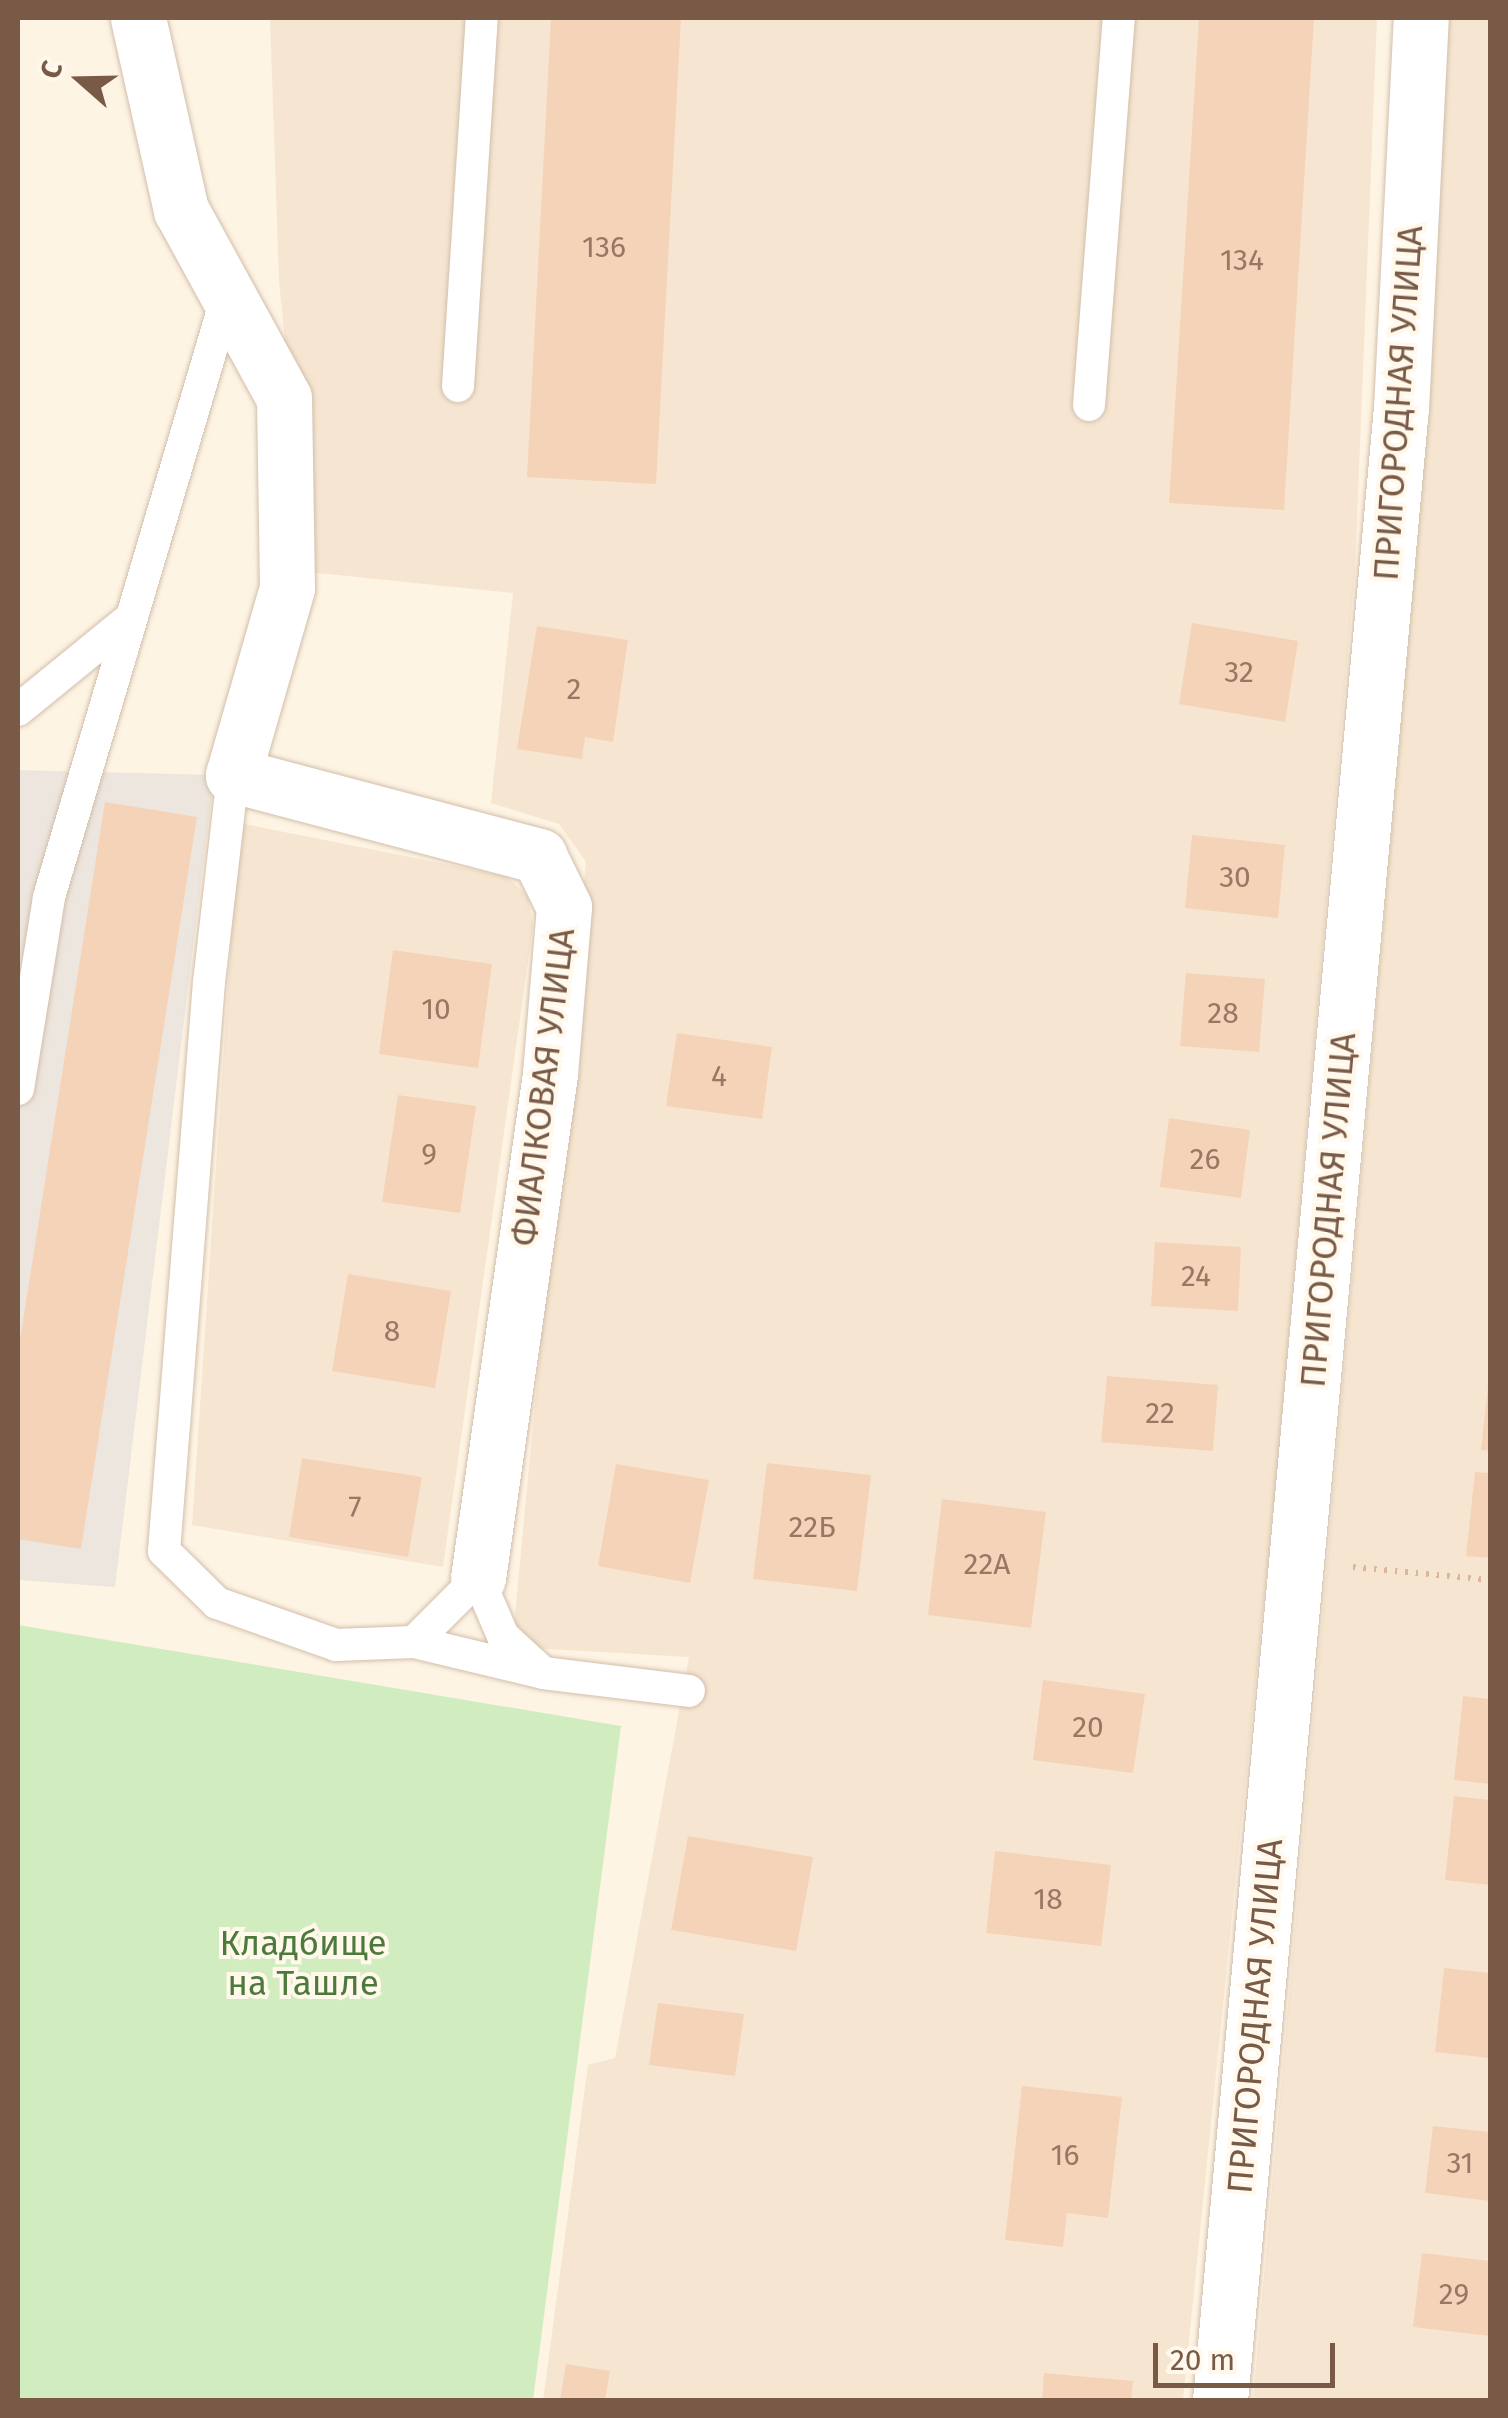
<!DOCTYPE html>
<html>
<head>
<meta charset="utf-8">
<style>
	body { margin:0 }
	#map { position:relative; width:1508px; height:2418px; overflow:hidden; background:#fef4e3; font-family:"Fira Sans",sans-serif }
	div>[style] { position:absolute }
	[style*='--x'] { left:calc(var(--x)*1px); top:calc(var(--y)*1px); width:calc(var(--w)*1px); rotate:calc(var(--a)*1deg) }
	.residential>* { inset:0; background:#f6e6d1 }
	.industrial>* { inset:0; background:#ede6de }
	.green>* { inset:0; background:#d1edc0 }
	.building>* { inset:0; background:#f5d3b9 }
	.path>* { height:6px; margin-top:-3px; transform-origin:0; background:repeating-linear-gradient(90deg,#dbb69c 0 2.5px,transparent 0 10.5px) }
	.roads { filter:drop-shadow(0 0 2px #d2beab) drop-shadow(0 0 2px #d2beab) }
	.lane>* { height:32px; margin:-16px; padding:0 16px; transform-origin:16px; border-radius:16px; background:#fff }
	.street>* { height:55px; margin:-27.5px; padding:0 27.5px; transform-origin:27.5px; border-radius:27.5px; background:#fff }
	span { translate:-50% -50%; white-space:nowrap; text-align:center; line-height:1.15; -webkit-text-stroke:8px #fff8eb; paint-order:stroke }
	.number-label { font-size:30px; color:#977864 }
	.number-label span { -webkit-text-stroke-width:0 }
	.street-label { font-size:35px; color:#785a47 }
	.park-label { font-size:35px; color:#4c793c }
	.frame { position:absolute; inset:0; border:20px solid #785a47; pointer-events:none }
	.north { position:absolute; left:30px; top:30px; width:100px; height:100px; -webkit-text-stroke:8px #fff8eb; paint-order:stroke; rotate:290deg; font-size:28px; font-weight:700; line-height:40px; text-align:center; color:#785a47 }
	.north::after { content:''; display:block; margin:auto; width:35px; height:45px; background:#785a47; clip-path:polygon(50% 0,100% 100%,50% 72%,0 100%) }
	.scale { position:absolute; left:1153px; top:2343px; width:182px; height:45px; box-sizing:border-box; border:5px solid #785a47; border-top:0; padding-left:12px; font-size:30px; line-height:35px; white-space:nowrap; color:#785a47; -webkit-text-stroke:8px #fff8eb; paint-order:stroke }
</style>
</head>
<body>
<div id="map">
	<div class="residential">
		<div style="clip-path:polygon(270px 18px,1377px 18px,1355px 572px,1277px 1472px,1183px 2400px,543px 2400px,588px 2065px,615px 2058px,689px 1657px,512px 1647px,586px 862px,559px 824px,491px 803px,513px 593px,308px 572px,279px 281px)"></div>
		<div style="clip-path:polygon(1446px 18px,1490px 18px,1490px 2400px,1253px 2400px,1416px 558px)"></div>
		<div style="clip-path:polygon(239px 823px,506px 876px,528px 896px,533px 926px,443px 1567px,192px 1525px)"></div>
	</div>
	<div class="industrial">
		<div style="clip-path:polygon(18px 770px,214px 775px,115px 1587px,18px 1580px)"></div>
	</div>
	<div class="green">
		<div style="clip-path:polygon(18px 1625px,621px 1726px,533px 2400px,18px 2400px)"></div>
	</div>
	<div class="building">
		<div style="clip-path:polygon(551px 18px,681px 18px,656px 484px,527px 477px)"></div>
		<div style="clip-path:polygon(1199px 18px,1314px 18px,1284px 510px,1169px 503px)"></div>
		<div style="clip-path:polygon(1192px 623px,1298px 641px,1285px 722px,1179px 704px)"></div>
		<div style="clip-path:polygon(537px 626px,628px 640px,613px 742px,585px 737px,582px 759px,517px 749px)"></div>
		<div style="clip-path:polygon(105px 802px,197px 817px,81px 1549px,18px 1539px,18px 1352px)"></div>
		<div style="clip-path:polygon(1192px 835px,1285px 845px,1278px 918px,1185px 908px)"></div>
		<div style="clip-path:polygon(393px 950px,492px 964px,478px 1068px,379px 1054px)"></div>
		<div style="clip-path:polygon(1186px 973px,1265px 979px,1259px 1052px,1180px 1046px)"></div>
		<div style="clip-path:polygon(677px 1033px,772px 1047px,762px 1119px,666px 1106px)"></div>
		<div style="clip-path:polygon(398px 1095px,476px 1106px,460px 1213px,382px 1202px)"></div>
		<div style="clip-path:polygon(1169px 1118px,1250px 1130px,1241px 1198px,1160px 1187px)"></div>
		<div style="clip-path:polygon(1155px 1242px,1241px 1247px,1238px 1311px,1151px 1306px)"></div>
		<div style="clip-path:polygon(348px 1274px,451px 1291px,435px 1388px,332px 1371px)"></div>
		<div style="clip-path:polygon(1107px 1376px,1218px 1385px,1213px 1451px,1101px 1442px)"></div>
		<div style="clip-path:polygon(1488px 1387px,1490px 1387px,1490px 1451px,1481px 1450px)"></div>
		<div style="clip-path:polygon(302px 1458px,422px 1477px,408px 1557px,289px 1537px)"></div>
		<div style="clip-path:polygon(767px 1463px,871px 1475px,857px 1591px,753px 1579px)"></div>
		<div style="clip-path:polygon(616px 1464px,709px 1480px,690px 1583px,598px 1566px)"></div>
		<div style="clip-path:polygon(1475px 1472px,1490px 1473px,1490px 1558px,1466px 1556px)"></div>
		<div style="clip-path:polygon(942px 1499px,1046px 1512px,1031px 1628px,928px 1615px)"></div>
		<div style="clip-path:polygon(1043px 1680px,1145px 1694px,1133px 1773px,1033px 1760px)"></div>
		<div style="clip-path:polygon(1463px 1696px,1490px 1699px,1490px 1784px,1454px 1780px)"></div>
		<div style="clip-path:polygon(1454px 1796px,1490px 1800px,1490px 1885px,1445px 1880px)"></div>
		<div style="clip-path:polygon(688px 1836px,813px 1857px,796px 1951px,671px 1930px)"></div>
		<div style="clip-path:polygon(995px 1851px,1111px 1865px,1101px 1946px,986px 1933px)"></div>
		<div style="clip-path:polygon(1444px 1968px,1490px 1973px,1490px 2058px,1435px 2052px)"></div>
		<div style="clip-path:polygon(658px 2003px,744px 2014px,735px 2076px,649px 2065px)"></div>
		<div style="clip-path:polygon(1022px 2086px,1122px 2097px,1108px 2218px,1067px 2213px,1063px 2247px,1005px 2240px)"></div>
		<div style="clip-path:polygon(1433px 2126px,1490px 2132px,1490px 2201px,1425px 2193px)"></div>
		<div style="clip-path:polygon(1422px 2253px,1490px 2261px,1490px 2336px,1413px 2327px)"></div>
		<div style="clip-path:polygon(566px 2364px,610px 2371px,605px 2400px,560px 2400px)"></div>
		<div style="clip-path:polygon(1044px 2373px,1133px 2381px,1131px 2400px,1042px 2400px)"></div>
	</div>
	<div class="path">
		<div style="--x:1353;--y:1567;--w:138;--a:5.4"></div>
	</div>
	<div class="roads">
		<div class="lane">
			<div style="--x:458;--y:386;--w:369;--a:-86.3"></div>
			<div style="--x:1089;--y:405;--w:388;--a:-85.6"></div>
			<div style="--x:18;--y:710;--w:146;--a:-39.2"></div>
			<div style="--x:233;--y:775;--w:208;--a:96.6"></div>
			<div style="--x:209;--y:982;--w:571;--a:94.52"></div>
			<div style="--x:164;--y:1551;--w:74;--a:44.5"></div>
			<div style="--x:217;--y:1603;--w:126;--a:19.4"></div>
			<div style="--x:336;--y:1645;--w:78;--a:-2.2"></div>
			<div style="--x:414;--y:1642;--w:133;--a:13.5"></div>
			<div style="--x:543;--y:1673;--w:147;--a:7"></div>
			<div style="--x:18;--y:1089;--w:194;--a:-80.8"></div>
			<div style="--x:49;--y:897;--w:627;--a:-73.5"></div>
			<div style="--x:414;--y:1642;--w:91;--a:-45"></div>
			<div style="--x:478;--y:1578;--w:63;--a:66.7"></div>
			<div style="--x:503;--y:1636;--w:50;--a:42.6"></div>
		</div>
		<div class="street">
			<div style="--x:138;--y:18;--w:197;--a:77.4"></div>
			<div style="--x:181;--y:210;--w:214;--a:61.3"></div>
			<div style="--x:284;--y:398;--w:190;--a:89.1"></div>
			<div style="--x:287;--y:588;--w:195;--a:106.1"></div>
			<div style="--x:233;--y:775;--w:317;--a:14.8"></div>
			<div style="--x:539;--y:856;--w:57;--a:63.9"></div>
			<div style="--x:564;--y:907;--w:168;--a:94.8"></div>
			<div style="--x:550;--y:1074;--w:509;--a:98.13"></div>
			<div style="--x:1220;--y:2400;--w:1999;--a:-84.81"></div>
			<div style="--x:1401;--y:409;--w:392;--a:-87.1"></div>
		</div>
	</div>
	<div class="number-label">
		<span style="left:604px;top:247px">136</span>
		<span style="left:1242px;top:260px">134</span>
		<span style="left:1239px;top:672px">32</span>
		<span style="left:574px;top:689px">2</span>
		<span style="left:1235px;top:877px">30</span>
		<span style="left:436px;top:1009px">10</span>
		<span style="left:1223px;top:1013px">28</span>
		<span style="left:719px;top:1076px">4</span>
		<span style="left:429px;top:1154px">9</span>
		<span style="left:1205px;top:1159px">26</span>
		<span style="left:1196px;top:1276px">24</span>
		<span style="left:392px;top:1331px">8</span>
		<span style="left:1160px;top:1413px">22</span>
		<span style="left:355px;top:1507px">7</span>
		<span style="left:812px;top:1527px">22Б</span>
		<span style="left:987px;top:1564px">22А</span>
		<span style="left:1088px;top:1727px">20</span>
		<span style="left:1048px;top:1899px">18</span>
		<span style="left:1065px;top:2155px">16</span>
		<span style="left:1460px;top:2163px">31</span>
		<span style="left:1454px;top:2294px">29</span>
	</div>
	<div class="street-label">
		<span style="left:1398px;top:403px;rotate:-86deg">ПРИГОРОДНАЯ УЛИЦА</span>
		<span style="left:543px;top:1087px;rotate:-83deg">ФИАЛКОВАЯ УЛИЦА</span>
		<span style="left:1328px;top:1210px;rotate:-85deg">ПРИГОРОДНАЯ УЛИЦА</span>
		<span style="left:1255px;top:2016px;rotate:-85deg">ПРИГОРОДНАЯ УЛИЦА</span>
	</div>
	<div class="park-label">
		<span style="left:303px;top:1963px">Кладбище<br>на Ташле</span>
	</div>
	<div class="frame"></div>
	<div class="north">С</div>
	<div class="scale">20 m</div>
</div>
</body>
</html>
